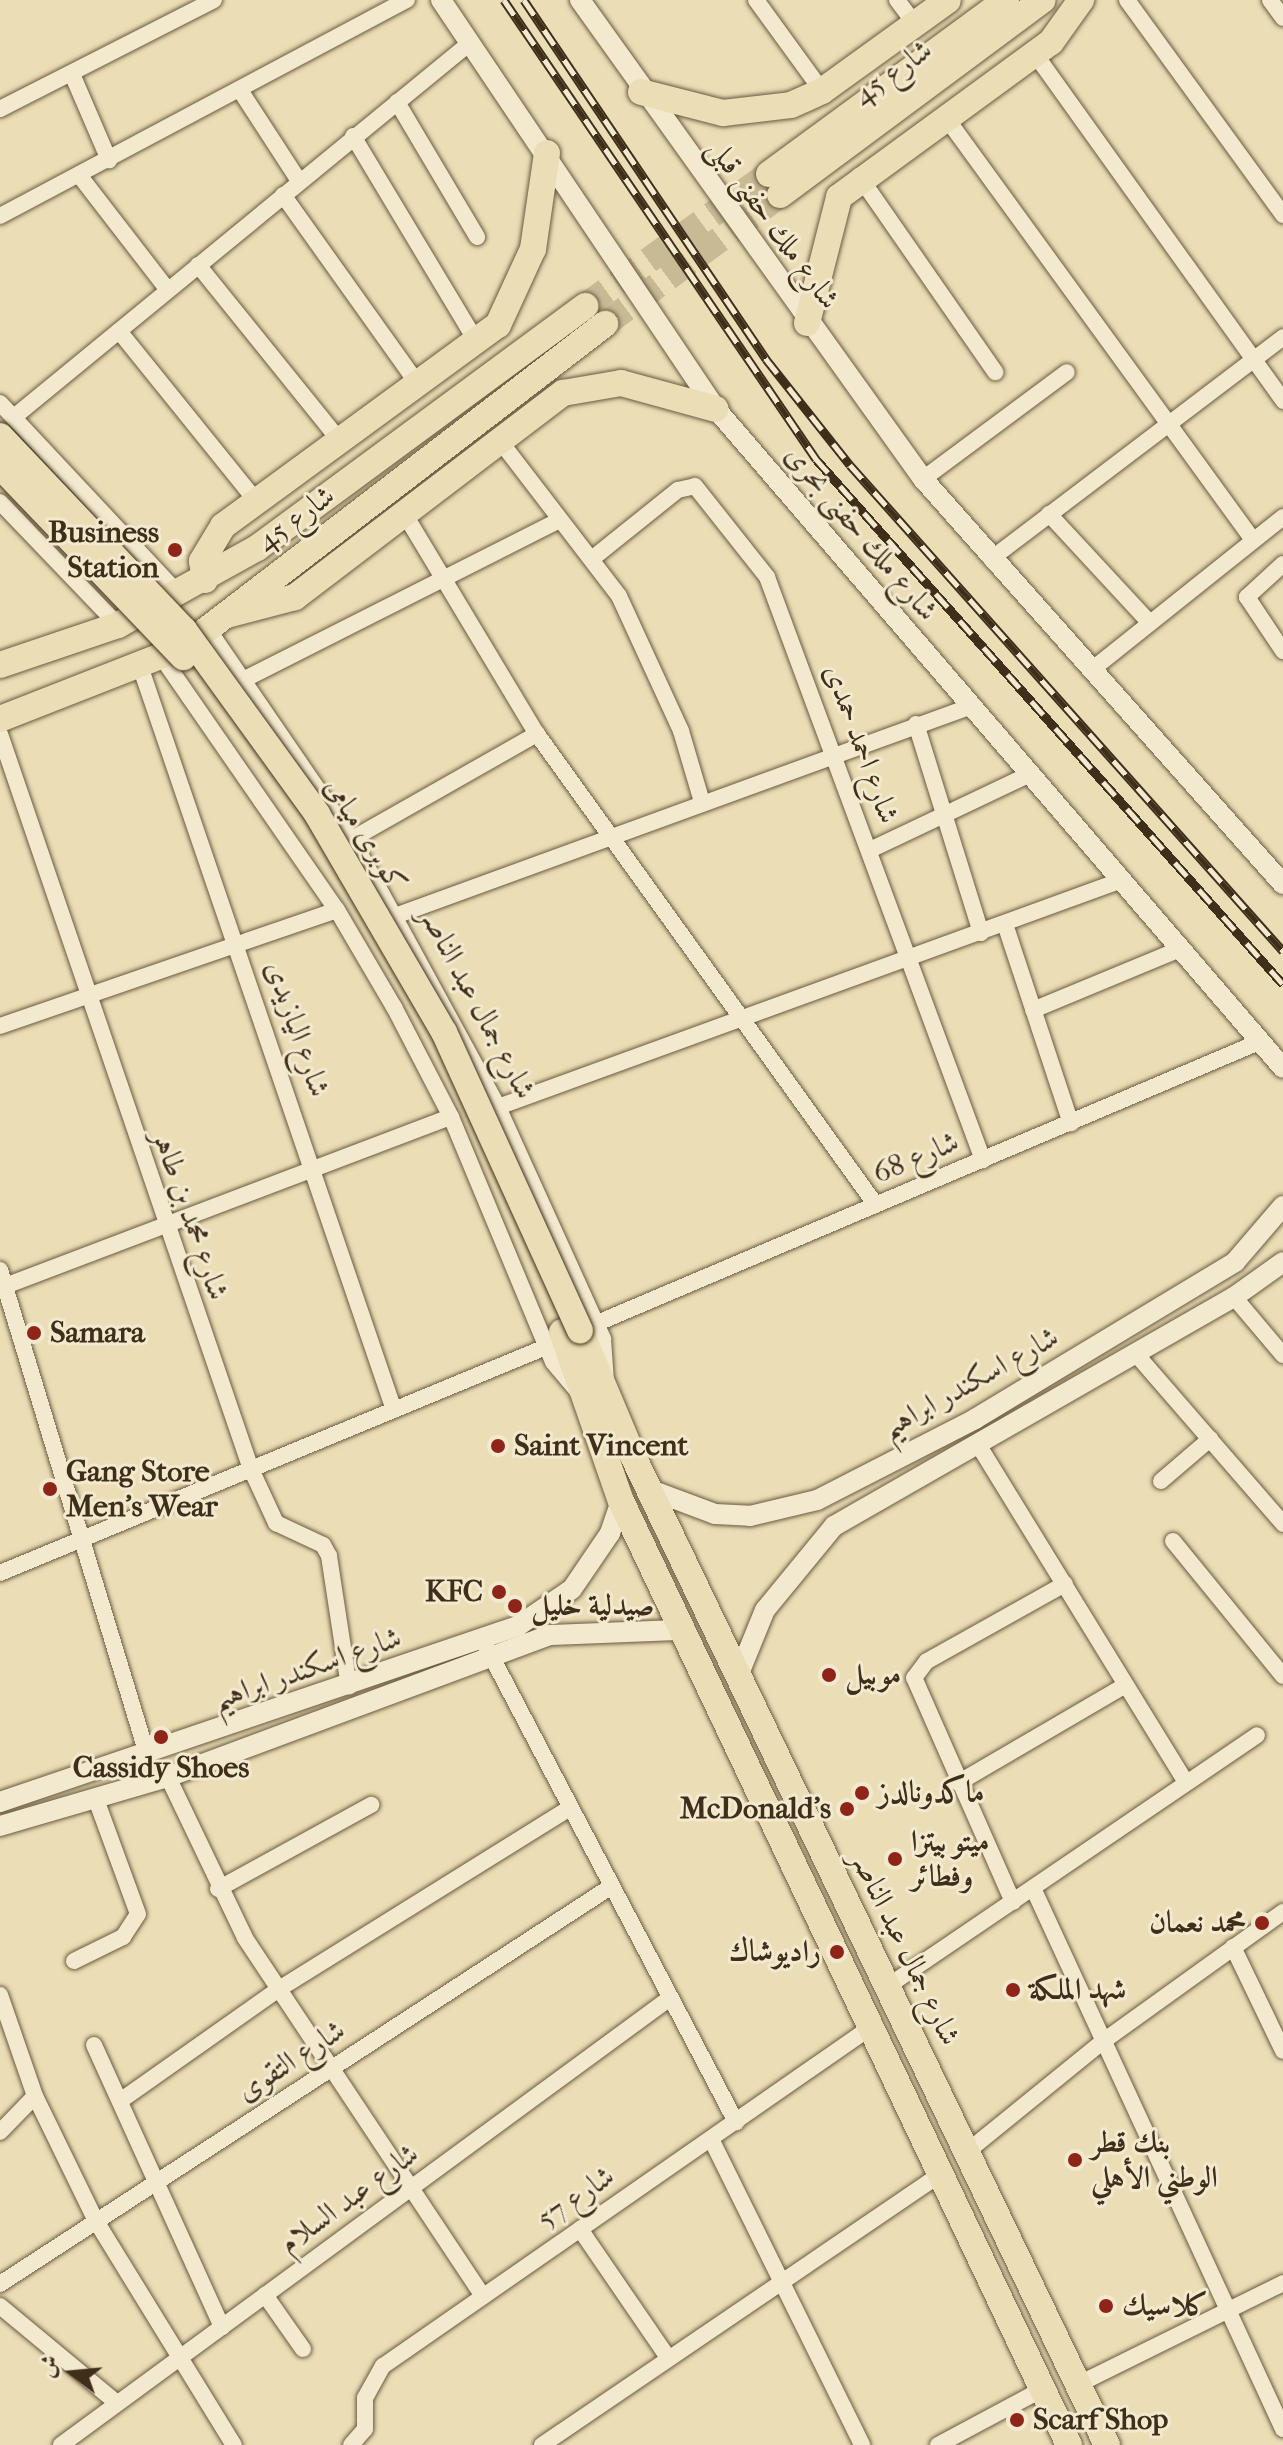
<!DOCTYPE html>
<html>
<head>
<meta charset="utf-8">
<style>
	body { margin:0 }
	#map { position:relative; width:1283px; height:2445px; overflow:hidden; background:#ebddb5; font-family:"IM FELL French Canon",Amiri,serif }
	div>[style] { position:absolute }
	[style*='--x'] { left:calc(var(--x)*1px); top:calc(var(--y)*1px); width:calc(var(--w)*1px); rotate:calc(var(--a)*1deg) }
	.primary-tunnel>* { height:26px; margin-top:-13px; transform-origin:0; background:repeating-linear-gradient(90deg,#c9ba96 0 26px,transparent 0 39px) }
	.roads { filter:drop-shadow(0 0 2px #6a5a40) drop-shadow(0 0 2px #6a5a40) }
	.minor>* { height:16px; margin:-8px; padding:0 8px; transform-origin:8px; border-radius:8px; background:#f2e9cf }
	.tertiary>* { height:20px; margin:-10px; padding:0 10px; transform-origin:10px; border-radius:10px; background:#f2e9cf }
	.primary>* { height:26px; margin:-13px; padding:0 13px; transform-origin:13px; border-radius:13px; background:#ebddb5 }
	.rail>* { height:9px; margin-top:-4.5px; transform-origin:0; background:repeating-linear-gradient(90deg,#f2e9cf 0 18px,#3f2e19 0 36px); box-sizing:border-box; border-block:2px solid #3f2e19 }
	.bridges { filter:drop-shadow(0 0 2px #3f2e19) drop-shadow(0 0 2px #3f2e19) }
	.primary-bridge>* { height:26px; margin:-13px; padding:0 13px; transform-origin:13px; border-radius:13px; background:#ebddb5 }
	.dots>* { width:22px; height:22px; translate:-50% -50%; box-sizing:border-box; border:4px solid #f2e9cf; border-radius:50% }
	span { translate:-50% -50%; white-space:nowrap; text-align:center; line-height:1.15; -webkit-text-stroke:6px #f2e9cf; paint-order:stroke }
	.street-label { font-size:30px; color:#3f2e19 }
	.poi-label { font-size:30px; color:#3f2e19; font-weight:700 }
	.right { translate:-100% -50%; text-align:right }
	.left { translate:0 -50%; text-align:left }
	.north { position:absolute; left:32px; top:2333px; width:80px; height:80px; -webkit-text-stroke:6px #f2e9cf; paint-order:stroke; rotate:286deg; font-size:22px; font-weight:700; line-height:32px; text-align:center; color:#3f2e19 }
	.north::after { content:''; display:block; margin:auto; width:28px; height:36px; background:#3f2e19; clip-path:polygon(50% 0,100% 100%,50% 72%,0 100%) }
</style>
</head>
<body>
<div id="map">
	<div class="primary-tunnel">
		<div style="--x:585;--y:306;--w:226;--a:-35.7"></div>
		<div style="--x:605;--y:324;--w:217;--a:-36.4"></div>
	</div>
	<div class="roads">
		<div class="minor">
			<div style="--x:756;--y:0;--w:112;--a:54"></div>
			<div style="--x:897;--y:0;--w:30;--a:53"></div>
			<div style="--x:1127;--y:0;--w:266;--a:54"></div>
			<div style="--x:1270;--y:0;--w:22;--a:54"></div>
			<div style="--x:1035;--y:54;--w:427;--a:54.4"></div>
			<div style="--x:72;--y:74;--w:94;--a:66.7"></div>
			<div style="--x:240;--y:90;--w:108;--a:57"></div>
			<div style="--x:397;--y:102;--w:157;--a:59.3"></div>
			<div style="--x:0;--y:109;--w:240;--a:-27"></div>
			<div style="--x:947;--y:119;--w:520;--a:53.99"></div>
			<div style="--x:353;--y:136;--w:243;--a:59"></div>
			<div style="--x:79;--y:175;--w:145;--a:52.3"></div>
			<div style="--x:859;--y:176;--w:239;--a:55.2"></div>
			<div style="--x:283;--y:195;--w:234;--a:54.5"></div>
			<div style="--x:0;--y:216;--w:461;--a:-28"></div>
			<div style="--x:198;--y:265;--w:226;--a:51.1"></div>
			<div style="--x:119;--y:331;--w:221;--a:51.1"></div>
			<div style="--x:0;--y:403;--w:260;--a:46.9"></div>
			<div style="--x:14;--y:417;--w:591;--a:-39.37"></div>
			<div style="--x:497;--y:437;--w:200;--a:52.5"></div>
			<div style="--x:619;--y:596;--w:149;--a:65.3"></div>
			<div style="--x:681;--y:731;--w:74;--a:73.5"></div>
			<div style="--x:923;--y:479;--w:179;--a:-36.6"></div>
			<div style="--x:0;--y:502;--w:170;--a:46.2"></div>
			<div style="--x:404;--y:513;--w:258;--a:59"></div>
			<div style="--x:537;--y:734;--w:580;--a:54.26"></div>
			<div style="--x:1049;--y:514;--w:147;--a:47.2"></div>
			<div style="--x:593;--y:558;--w:109;--a:-38.7"></div>
			<div style="--x:678;--y:490;--w:17;--a:-13"></div>
			<div style="--x:695;--y:486;--w:116;--a:51.6"></div>
			<div style="--x:767;--y:577;--w:622;--a:69.67"></div>
			<div style="--x:991;--y:559;--w:367;--a:-37.2"></div>
			<div style="--x:1283;--y:564;--w:49;--a:137.5"></div>
			<div style="--x:1247;--y:597;--w:65;--a:56.3"></div>
			<div style="--x:208;--y:629;--w:255;--a:55.6"></div>
			<div style="--x:352;--y:839;--w:305;--a:61.4"></div>
			<div style="--x:498;--y:1107;--w:255;--a:65.6"></div>
			<div style="--x:603;--y:1339;--w:43;--a:86"></div>
			<div style="--x:163;--y:659;--w:305;--a:55.3"></div>
			<div style="--x:337;--y:910;--w:113;--a:59.6"></div>
			<div style="--x:394;--y:1007;--w:124;--a:62.6"></div>
			<div style="--x:451;--y:1117;--w:265;--a:67.4"></div>
			<div style="--x:553;--y:1362;--w:39;--a:50"></div>
			<div style="--x:1094;--y:668;--w:242;--a:-38.6"></div>
			<div style="--x:141;--y:669;--w:783;--a:71.15"></div>
			<div style="--x:243;--y:680;--w:355;--a:-26.8"></div>
			<div style="--x:916;--y:724;--w:219;--a:72.7"></div>
			<div style="--x:0;--y:734;--w:777;--a:71.15"></div>
			<div style="--x:251;--y:1469;--w:60;--a:65.2"></div>
			<div style="--x:276;--y:1523;--w:52;--a:25.1"></div>
			<div style="--x:323;--y:1545;--w:13;--a:61"></div>
			<div style="--x:329;--y:1556;--w:132;--a:81.3"></div>
			<div style="--x:352;--y:839;--w:213;--a:-29.6"></div>
			<div style="--x:870;--y:850;--w:175;--a:-25.4"></div>
			<div style="--x:395;--y:916;--w:611;--a:-20.01"></div>
			<div style="--x:1005;--y:924;--w:210;--a:71.7"></div>
			<div style="--x:1033;--y:1010;--w:157;--a:-22.5"></div>
			<div style="--x:0;--y:1026;--w:356;--a:-19"></div>
			<div style="--x:498;--y:1107;--w:664;--a:-19.99"></div>
			<div style="--x:0;--y:1270;--w:506;--a:73.11"></div>
			<div style="--x:0;--y:1288;--w:482;--a:-20.8"></div>
			<div style="--x:1234;--y:1297;--w:76;--a:49.8"></div>
			<div style="--x:595;--y:1324;--w:721;--a:-23.01"></div>
			<div style="--x:1136;--y:1354;--w:225;--a:49.1"></div>
			<div style="--x:979;--y:1446;--w:395;--a:58.4"></div>
			<div style="--x:1161;--y:1481;--w:65;--a:-40.6"></div>
			<div style="--x:1173;--y:1541;--w:174;--a:50.8"></div>
			<div style="--x:0;--y:1573;--w:591;--a:-22.49"></div>
			<div style="--x:486;--y:1646;--w:538;--a:62.29"></div>
			<div style="--x:168;--y:1777;--w:178;--a:64.4"></div>
			<div style="--x:245;--y:1938;--w:430;--a:56.4"></div>
			<div style="--x:958;--y:1783;--w:194;--a:-30.3"></div>
			<div style="--x:1033;--y:1888;--w:596;--a:65.2"></div>
			<div style="--x:218;--y:1889;--w:175;--a:-28.8"></div>
			<div style="--x:1013;--y:1902;--w:245;--a:-113.8"></div>
			<div style="--x:914;--y:1678;--w:21;--a:-53"></div>
			<div style="--x:927;--y:1661;--w:158;--a:-29.2"></div>
			<div style="--x:1233;--y:1947;--w:115;--a:64.3"></div>
			<div style="--x:74;--y:1961;--w:55;--a:-26.1"></div>
			<div style="--x:123;--y:1937;--w:27;--a:-57"></div>
			<div style="--x:138;--y:1914;--w:122;--a:-110.1"></div>
			<div style="--x:888;--y:1986;--w:446;--a:-34.2"></div>
			<div style="--x:0;--y:1995;--w:107;--a:70.9"></div>
			<div style="--x:35;--y:2096;--w:139;--a:64"></div>
			<div style="--x:96;--y:2221;--w:263;--a:58.4"></div>
			<div style="--x:94;--y:2045;--w:310;--a:65.6"></div>
			<div style="--x:120;--y:2101;--w:194;--a:-35.2"></div>
			<div style="--x:279;--y:1989;--w:339;--a:-31.9"></div>
			<div style="--x:0;--y:2132;--w:50;--a:-45.8"></div>
			<div style="--x:711;--y:2139;--w:341;--a:63.7"></div>
			<div style="--x:968;--y:2151;--w:173;--a:-39.1"></div>
			<div style="--x:1102;--y:2042;--w:223;--a:-35.7"></div>
			<div style="--x:580;--y:2229;--w:154;--a:55.6"></div>
			<div style="--x:0;--y:2284;--w:730;--a:-33.04"></div>
			<div style="--x:265;--y:2295;--w:66;--a:54.9"></div>
			<div style="--x:0;--y:2306;--w:152;--a:39.7"></div>
			<div style="--x:1079;--y:2384;--w:228;--a:-26.3"></div>
			<div style="--x:61;--y:2445;--w:755;--a:-36.28"></div>
			<div style="--x:351;--y:2445;--w:21;--a:-49"></div>
			<div style="--x:365;--y:2429;--w:31;--a:-90"></div>
			<div style="--x:365;--y:2398;--w:37;--a:-61"></div>
			<div style="--x:383;--y:2366;--w:598;--a:-34.78"></div>
			<div style="--x:542;--y:2445;--w:484;--a:-34.2"></div>
			<div style="--x:938;--y:2445;--w:119;--a:-28.1"></div>
		</div>
		<div class="tertiary">
			<div style="--x:441;--y:0;--w:493;--a:56.1"></div>
			<div style="--x:716;--y:409;--w:869;--a:49.29"></div>
			<div style="--x:580;--y:0;--w:589;--a:54.39"></div>
			<div style="--x:923;--y:479;--w:542;--a:48.37"></div>
			<div style="--x:651;--y:1490;--w:68;--a:20.6"></div>
			<div style="--x:715;--y:1514;--w:35;--a:3"></div>
			<div style="--x:750;--y:1516;--w:69;--a:-13.4"></div>
			<div style="--x:817;--y:1500;--w:178;--a:-27.1"></div>
			<div style="--x:975;--y:1419;--w:304;--a:-31.1"></div>
			<div style="--x:1235;--y:1262;--w:74;--a:-49.4"></div>
			<div style="--x:738;--y:1676;--w:71;--a:-67.8"></div>
			<div style="--x:765;--y:1610;--w:109;--a:-50.6"></div>
			<div style="--x:834;--y:1526;--w:461;--a:-29.8"></div>
			<div style="--x:1234;--y:1297;--w:60;--a:-35.5"></div>
			<div style="--x:0;--y:1802;--w:547;--a:-18.77"></div>
			<div style="--x:518;--y:1626;--w:65;--a:-34.4"></div>
			<div style="--x:572;--y:1589;--w:68;--a:-55.8"></div>
			<div style="--x:610;--y:1533;--w:34;--a:-71"></div>
			<div style="--x:0;--y:1826;--w:175;--a:-16.3"></div>
			<div style="--x:168;--y:1777;--w:407;--a:-20.4"></div>
			<div style="--x:549;--y:1635;--w:131;--a:-2.2"></div>
		</div>
		<div class="primary">
			<div style="--x:641;--y:92;--w:85;--a:14.4"></div>
			<div style="--x:723;--y:113;--w:68;--a:-6.7"></div>
			<div style="--x:791;--y:105;--w:34;--a:-24"></div>
			<div style="--x:822;--y:91;--w:155;--a:-35.8"></div>
			<div style="--x:769;--y:174;--w:294;--a:-36.3"></div>
			<div style="--x:780;--y:195;--w:327;--a:-36.6"></div>
			<div style="--x:807;--y:323;--w:130;--a:-75.7"></div>
			<div style="--x:839;--y:197;--w:263;--a:-36.2"></div>
			<div style="--x:1051;--y:42;--w:52;--a:-54.5"></div>
			<div style="--x:205;--y:580;--w:19;--a:-99"></div>
			<div style="--x:202;--y:561;--w:41;--a:-59"></div>
			<div style="--x:223;--y:526;--w:341;--a:-36.2"></div>
			<div style="--x:498;--y:325;--w:84;--a:-65.3"></div>
			<div style="--x:533;--y:249;--w:97;--a:-81.7"></div>
			<div style="--x:227;--y:615;--w:70;--a:-14.8"></div>
			<div style="--x:295;--y:597;--w:337;--a:-37.3"></div>
			<div style="--x:563;--y:393;--w:59;--a:-9.8"></div>
			<div style="--x:621;--y:383;--w:98;--a:15.3"></div>
			<div style="--x:0;--y:665;--w:125;--a:-18.7"></div>
			<div style="--x:118;--y:625;--w:159;--a:-29"></div>
			<div style="--x:257;--y:548;--w:408;--a:-36.4"></div>
			<div style="--x:0;--y:719;--w:198;--a:-21.4"></div>
			<div style="--x:184;--y:647;--w:531;--a:-37.5"></div>
			<div style="--x:580;--y:1330;--w:134;--a:67.2"></div>
			<div style="--x:632;--y:1454;--w:1099;--a:64.39"></div>
			<div style="--x:562;--y:1332;--w:179;--a:70.8"></div>
			<div style="--x:621;--y:1501;--w:1045;--a:64.61"></div>
		</div>
	</div>
	<div class="rail">
		<div style="--x:504;--y:0;--w:555;--a:55.79"></div>
		<div style="--x:816;--y:459;--w:703;--a:48.35"></div>
		<div style="--x:524;--y:0;--w:433;--a:56"></div>
		<div style="--x:766;--y:359;--w:135;--a:51.6"></div>
		<div style="--x:850;--y:465;--w:651;--a:48.3"></div>
	</div>
	<div class="bridges">
		<div class="primary-bridge">
			<div style="--x:0;--y:436;--w:267;--a:46.5"></div>
			<div style="--x:184;--y:630;--w:227;--a:54.1"></div>
			<div style="--x:317;--y:814;--w:252;--a:59.8"></div>
			<div style="--x:444;--y:1032;--w:328;--a:65.5"></div>
			<div style="--x:0;--y:466;--w:265;--a:46.2"></div>
		</div>
	</div>
	<div class="dots">
		<div style="left:175px;top:550px;background:#8f2418"></div>
		<div style="left:34px;top:1333px;background:#8f2418"></div>
		<div style="left:498px;top:1446px;background:#8f2418"></div>
		<div style="left:50px;top:1489px;background:#8f2418"></div>
		<div style="left:499px;top:1592px;background:#8f2418"></div>
		<div style="left:515px;top:1606px;background:#8f2418"></div>
		<div style="left:829px;top:1675px;background:#8f2418"></div>
		<div style="left:161px;top:1737px;background:#8f2418"></div>
		<div style="left:862px;top:1793px;background:#8f2418"></div>
		<div style="left:847px;top:1809px;background:#8f2418"></div>
		<div style="left:895px;top:1859px;background:#8f2418"></div>
		<div style="left:1262px;top:1923px;background:#8f2418"></div>
		<div style="left:837px;top:1952px;background:#8f2418"></div>
		<div style="left:1013px;top:1990px;background:#8f2418"></div>
		<div style="left:1075px;top:2160px;background:#8f2418"></div>
		<div style="left:1106px;top:2306px;background:#8f2418"></div>
		<div style="left:1017px;top:2420px;background:#8f2418"></div>
	</div>
	<div class="street-label">
		<span style="left:893px;top:73px;rotate:-36deg">شارع 45</span>
		<span style="left:773px;top:224px;rotate:54deg">شارع ملك حفنى قبلى</span>
		<span style="left:296px;top:519px;rotate:-37deg">شارع 45</span>
		<span style="left:861px;top:533px;rotate:50deg">شارع ملك حفنى بحرى</span>
		<span style="left:861px;top:744px;rotate:70deg">شارع احمد حمدى</span>
		<span style="left:365px;top:835px;rotate:58deg">كوبرى ميامى</span>
		<span style="left:477px;top:1003px;rotate:62deg">شارع جمال عبد الناصر</span>
		<span style="left:297px;top:1029px;rotate:71deg">شارع اليازيدى</span>
		<span style="left:916px;top:1158px;rotate:-23deg">شارع 68</span>
		<span style="left:190px;top:1215px;rotate:71deg">شارع محمد بن طاهر</span>
		<span style="left:970px;top:1383px;rotate:-29deg">شارع اسكندر ابراهيم</span>
		<span style="left:307px;top:1669px;rotate:-19deg">شارع اسكندر ابراهيم</span>
		<span style="left:905px;top:1948px;rotate:64deg">شارع جمال عبد الناصر</span>
		<span style="left:291px;top:2061px;rotate:-33deg">شارع التقوى</span>
		<span style="left:576px;top:2198px;rotate:-35deg">شارع 57</span>
		<span style="left:349px;top:2199px;rotate:-36deg">شارع عبد السلام</span>
	</div>
	<div class="poi-label">
		<span class="right" style="left:159px;top:550px">Business<br>Station</span>
		<span class="left" style="left:50px;top:1333px">Samara</span>
		<span class="left" style="left:514px;top:1446px">Saint Vincent</span>
		<span class="left" style="left:66px;top:1489px">Gang Store<br>Men's Wear</span>
		<span class="right" style="left:483px;top:1592px">KFC</span>
		<span class="left" style="left:531px;top:1606px">صيدلية خليل</span>
		<span class="left" style="left:845px;top:1675px">موبيل</span>
		<span style="left:161px;top:1768px">Cassidy Shoes</span>
		<span class="left" style="left:878px;top:1793px">ماكدونالدز</span>
		<span class="right" style="left:831px;top:1809px">McDonald's</span>
		<span class="left" style="left:911px;top:1859px">ميتو بيتزا<br>وفطائر</span>
		<span class="right" style="left:1246px;top:1923px">محمد نعمان</span>
		<span class="right" style="left:821px;top:1952px">راديوشاك</span>
		<span class="left" style="left:1029px;top:1990px">شهد الملكة</span>
		<span class="left" style="left:1091px;top:2160px">بنك قطر<br>الوطني الأهلي</span>
		<span class="left" style="left:1122px;top:2306px">كلاسيك</span>
		<span class="left" style="left:1033px;top:2420px">Scarf Shop</span>
	</div>
	<div class="north">ش</div>
</div>
</body>
</html>
